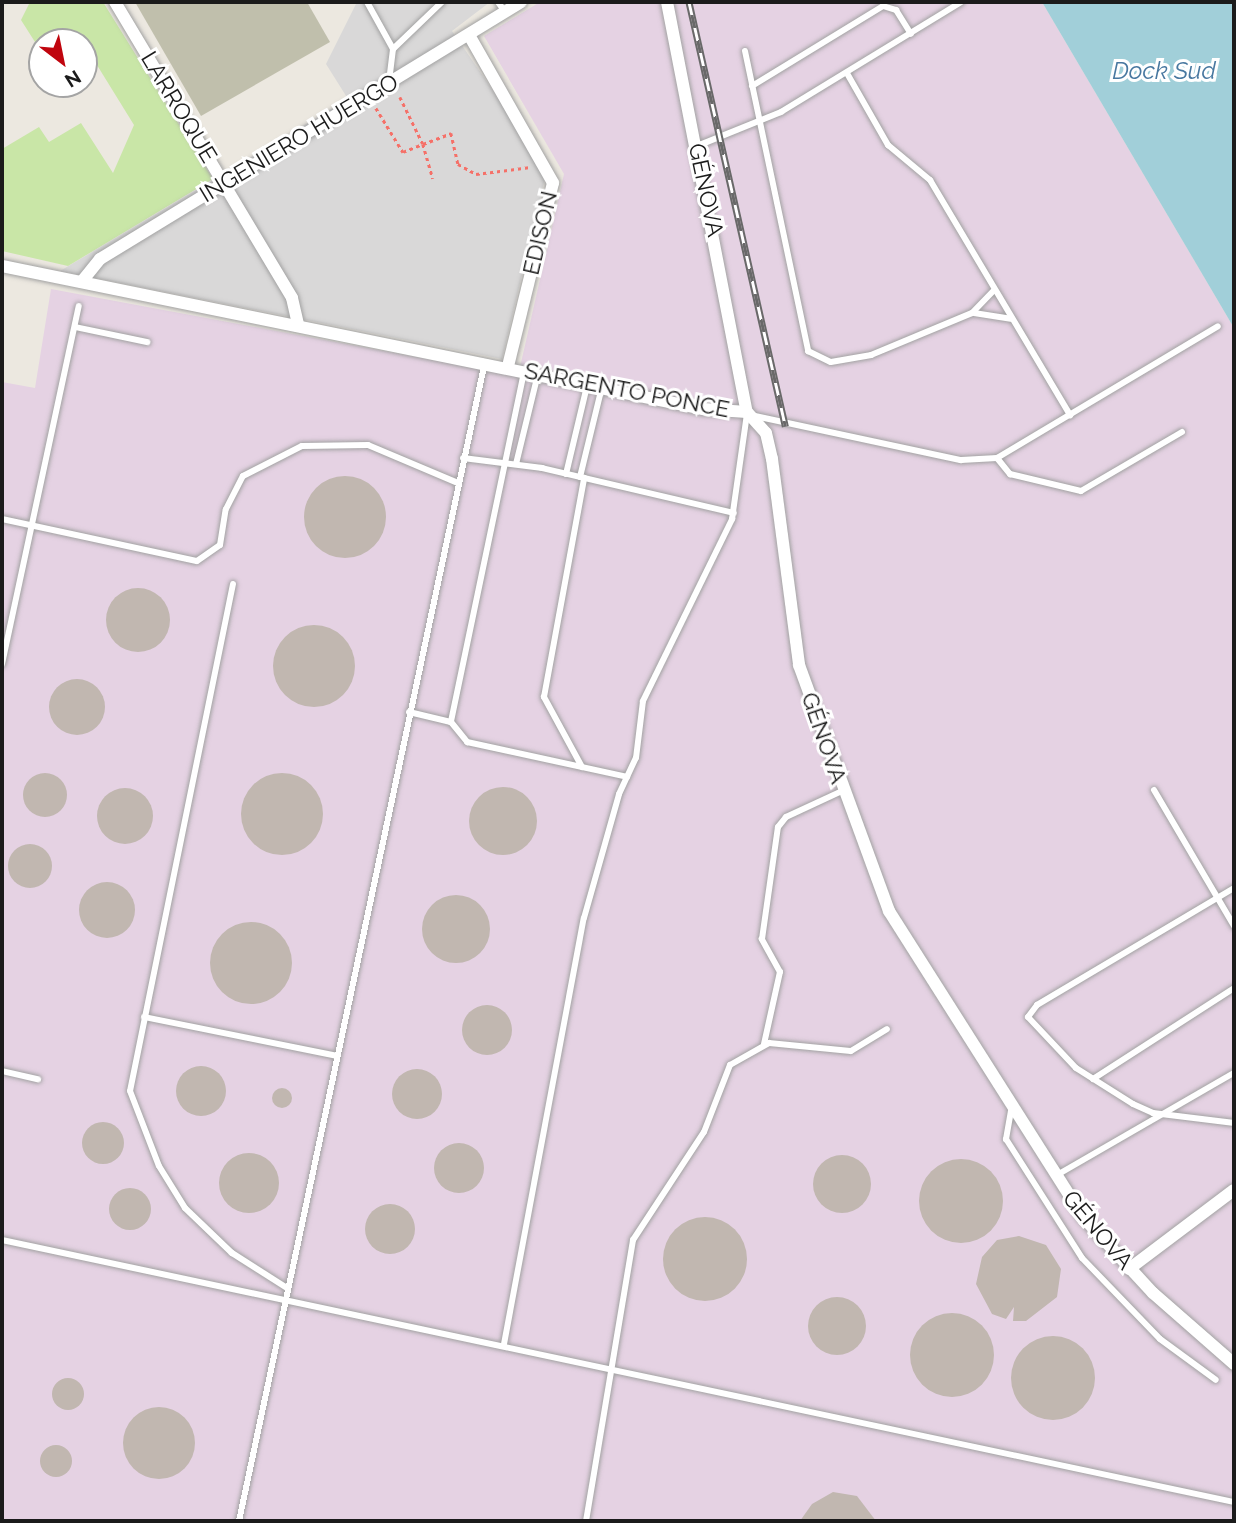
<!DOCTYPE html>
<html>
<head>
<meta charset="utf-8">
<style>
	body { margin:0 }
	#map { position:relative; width:1236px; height:1523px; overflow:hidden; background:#ece8e0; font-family:Raleway,sans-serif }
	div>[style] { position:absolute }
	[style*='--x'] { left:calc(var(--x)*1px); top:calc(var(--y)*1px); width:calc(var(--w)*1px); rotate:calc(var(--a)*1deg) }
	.residential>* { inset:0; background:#d9d8d8 }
	.industrial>* { inset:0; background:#e5d2e3 }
	.construction>* { inset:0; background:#c0bfac }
	.grass>* { inset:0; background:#c9e6a7 }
	.water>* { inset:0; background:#a1cfd9 }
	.building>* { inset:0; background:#c1b7b0 }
	.round { border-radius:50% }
	.path>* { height:2.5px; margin-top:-1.25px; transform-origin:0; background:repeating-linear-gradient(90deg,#f57068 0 3.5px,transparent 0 7px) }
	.roads { filter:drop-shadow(0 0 2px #a2a2a2) drop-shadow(0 0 2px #a2a2a2) }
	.service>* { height:6px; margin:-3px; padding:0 3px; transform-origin:3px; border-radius:3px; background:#fff }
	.minor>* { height:12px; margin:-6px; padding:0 6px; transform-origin:6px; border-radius:6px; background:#fff }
	.rail>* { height:7px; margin-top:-3.5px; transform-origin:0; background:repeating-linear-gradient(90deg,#fff 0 13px,#696969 0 26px); box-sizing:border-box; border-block:2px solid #696969 }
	span { translate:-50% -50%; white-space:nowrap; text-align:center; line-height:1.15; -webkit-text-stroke:6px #fff; paint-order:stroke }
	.street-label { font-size:23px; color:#1b1b1b }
	.water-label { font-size:24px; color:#4878a0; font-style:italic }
	.frame { position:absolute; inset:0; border:4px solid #1b1b1b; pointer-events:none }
	.north { position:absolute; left:28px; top:28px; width:70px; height:70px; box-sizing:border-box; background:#fff; border:2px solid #a4a4a4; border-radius:50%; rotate:148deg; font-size:19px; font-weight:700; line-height:28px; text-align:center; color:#1b1b1b }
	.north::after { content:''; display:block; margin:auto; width:24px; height:32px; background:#c0050e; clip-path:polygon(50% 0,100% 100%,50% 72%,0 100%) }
</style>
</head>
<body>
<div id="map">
	<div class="residential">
		<div style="clip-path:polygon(357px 2px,490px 2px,452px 31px,547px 169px,502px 359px,60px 271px,348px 99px,326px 64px)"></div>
	</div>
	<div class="industrial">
		<div style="clip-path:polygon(540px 2px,1042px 2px,1234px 328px,1234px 1521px,2px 1521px,2px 382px,35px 388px,51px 289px,518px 376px,564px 174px,484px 36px)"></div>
	</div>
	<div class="construction">
		<div style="clip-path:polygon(135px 2px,307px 2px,330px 42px,201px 116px)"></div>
	</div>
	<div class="grass">
		<div style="clip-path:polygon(30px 2px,103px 2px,213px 179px,68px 266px,2px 251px,2px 149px,39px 127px,49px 142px,81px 123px,113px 173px,134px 125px,92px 57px,84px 61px,84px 42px,42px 42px,42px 53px,21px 20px)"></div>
	</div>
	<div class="water">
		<div style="clip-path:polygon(1042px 2px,1234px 2px,1234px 328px)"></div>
	</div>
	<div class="building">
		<div class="round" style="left:304px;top:476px;width:82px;height:82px"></div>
		<div class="round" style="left:106px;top:588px;width:64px;height:64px"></div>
		<div class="round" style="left:273px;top:625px;width:82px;height:82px"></div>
		<div class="round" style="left:49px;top:679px;width:56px;height:56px"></div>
		<div class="round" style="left:241px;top:773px;width:82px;height:82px"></div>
		<div class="round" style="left:23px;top:773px;width:44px;height:44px"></div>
		<div class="round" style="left:469px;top:787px;width:68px;height:68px"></div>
		<div class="round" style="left:97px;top:788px;width:56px;height:56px"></div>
		<div class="round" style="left:8px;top:844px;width:44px;height:44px"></div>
		<div class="round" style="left:79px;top:882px;width:56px;height:56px"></div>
		<div class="round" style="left:422px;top:895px;width:68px;height:68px"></div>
		<div class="round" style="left:210px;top:922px;width:82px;height:82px"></div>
		<div class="round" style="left:462px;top:1005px;width:50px;height:50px"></div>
		<div class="round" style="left:176px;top:1066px;width:50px;height:50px"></div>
		<div class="round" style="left:392px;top:1069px;width:50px;height:50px"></div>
		<div class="round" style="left:272px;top:1088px;width:20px;height:20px"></div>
		<div class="round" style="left:82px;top:1122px;width:42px;height:42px"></div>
		<div class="round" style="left:434px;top:1143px;width:50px;height:50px"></div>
		<div class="round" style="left:219px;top:1153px;width:60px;height:60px"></div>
		<div class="round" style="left:813px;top:1155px;width:58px;height:58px"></div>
		<div class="round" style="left:919px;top:1159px;width:84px;height:84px"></div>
		<div class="round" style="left:109px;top:1188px;width:42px;height:42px"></div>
		<div class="round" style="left:365px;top:1204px;width:50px;height:50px"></div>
		<div class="round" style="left:663px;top:1217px;width:84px;height:84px"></div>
		<div style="clip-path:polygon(1019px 1236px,1046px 1245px,1061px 1269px,1057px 1297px,1026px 1321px,1013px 1321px,1014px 1307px,1006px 1319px,992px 1314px,976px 1284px,982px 1257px,997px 1240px)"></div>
		<div class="round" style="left:808px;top:1297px;width:58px;height:58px"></div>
		<div class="round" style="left:910px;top:1313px;width:84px;height:84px"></div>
		<div class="round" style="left:1011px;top:1336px;width:84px;height:84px"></div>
		<div class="round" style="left:52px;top:1378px;width:32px;height:32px"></div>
		<div class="round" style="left:123px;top:1407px;width:72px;height:72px"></div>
		<div class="round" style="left:40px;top:1445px;width:32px;height:32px"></div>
		<div style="clip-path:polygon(833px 1492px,857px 1496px,876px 1521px,800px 1521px,812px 1504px)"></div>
	</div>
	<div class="path">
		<div style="--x:400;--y:97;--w:52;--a:63.9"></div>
		<div style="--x:423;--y:144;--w:30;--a:-21"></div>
		<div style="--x:451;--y:133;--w:32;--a:77"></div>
		<div style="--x:458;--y:164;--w:21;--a:29"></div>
		<div style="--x:476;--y:174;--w:55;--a:-7.3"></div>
		<div style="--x:376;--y:108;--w:52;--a:58.5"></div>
		<div style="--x:403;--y:152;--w:22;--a:-22"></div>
		<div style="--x:423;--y:144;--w:36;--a:74"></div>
	</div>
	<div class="roads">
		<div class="service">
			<div style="--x:367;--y:2;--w:54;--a:61"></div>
			<div style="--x:393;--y:49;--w:32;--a:97"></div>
			<div style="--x:498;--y:2;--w:12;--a:55"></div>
			<div style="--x:393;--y:49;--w:68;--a:-43.8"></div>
			<div style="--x:745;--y:51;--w:307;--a:78.1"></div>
			<div style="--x:808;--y:351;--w:25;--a:26"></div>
			<div style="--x:831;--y:362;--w:41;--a:-9.9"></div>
			<div style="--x:871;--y:355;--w:109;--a:-22.6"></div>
			<div style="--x:972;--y:313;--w:32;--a:-46"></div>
			<div style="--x:848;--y:75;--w:81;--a:60.3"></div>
			<div style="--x:888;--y:145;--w:55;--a:39.8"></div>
			<div style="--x:930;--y:180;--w:274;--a:59.2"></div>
			<div style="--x:752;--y:86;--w:153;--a:-31.4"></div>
			<div style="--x:883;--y:6;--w:14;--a:17"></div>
			<div style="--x:896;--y:10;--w:28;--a:58"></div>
			<div style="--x:697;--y:146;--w:91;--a:-22"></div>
			<div style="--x:781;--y:112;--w:211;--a:-31.4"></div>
			<div style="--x:974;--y:313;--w:37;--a:9"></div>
			<div style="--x:75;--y:327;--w:74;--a:11.8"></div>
			<div style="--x:524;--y:372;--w:358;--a:101.8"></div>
			<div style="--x:451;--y:722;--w:26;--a:51"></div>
			<div style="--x:467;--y:742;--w:164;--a:12.3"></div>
			<div style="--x:755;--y:416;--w:211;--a:12.1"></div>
			<div style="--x:961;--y:460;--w:36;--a:-3"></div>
			<div style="--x:997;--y:458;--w:257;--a:-30.8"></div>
			<div style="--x:463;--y:458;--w:80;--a:7.2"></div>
			<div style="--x:542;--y:468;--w:197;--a:13.2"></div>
			<div style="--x:997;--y:458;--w:21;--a:51"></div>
			<div style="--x:1010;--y:474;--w:73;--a:13.5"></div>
			<div style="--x:1081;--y:491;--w:117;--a:-30.3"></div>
			<div style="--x:516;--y:464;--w:93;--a:-76.3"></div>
			<div style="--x:566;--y:474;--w:90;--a:-76.6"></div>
			<div style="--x:580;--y:477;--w:93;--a:-76.3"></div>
			<div style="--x:2;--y:519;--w:199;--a:12.2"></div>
			<div style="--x:197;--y:561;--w:28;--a:-35"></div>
			<div style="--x:220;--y:545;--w:36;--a:-81"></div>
			<div style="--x:226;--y:509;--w:37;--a:-63"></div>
			<div style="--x:243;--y:476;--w:66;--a:-27"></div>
			<div style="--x:302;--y:446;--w:66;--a:-0.9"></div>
			<div style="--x:368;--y:445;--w:98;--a:22.9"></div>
			<div style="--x:233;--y:584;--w:517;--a:101.48"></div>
			<div style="--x:130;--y:1091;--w:80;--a:68.9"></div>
			<div style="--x:159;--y:1166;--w:49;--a:58.2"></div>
			<div style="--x:185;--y:1208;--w:65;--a:43.8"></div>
			<div style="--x:232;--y:1253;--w:65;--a:32.5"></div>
			<div style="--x:2;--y:664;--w:366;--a:-77.9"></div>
			<div style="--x:409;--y:712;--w:43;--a:13.4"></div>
			<div style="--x:582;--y:767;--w:80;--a:-118.5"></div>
			<div style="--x:544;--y:697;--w:223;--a:-79.6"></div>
			<div style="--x:1154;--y:790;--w:158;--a:59.5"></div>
			<div style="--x:1234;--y:888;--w:229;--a:149.3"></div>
			<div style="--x:1037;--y:1005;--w:15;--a:127"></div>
			<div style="--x:1028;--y:1017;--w:70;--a:46.7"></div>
			<div style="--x:1076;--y:1068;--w:67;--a:32.3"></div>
			<div style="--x:1133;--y:1104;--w:22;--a:24"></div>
			<div style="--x:1153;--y:1113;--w:82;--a:7"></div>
			<div style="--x:144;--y:1017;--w:197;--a:11.4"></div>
			<div style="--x:764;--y:1044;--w:74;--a:-77.5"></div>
			<div style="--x:780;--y:972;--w:38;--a:-119"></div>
			<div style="--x:762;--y:939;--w:113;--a:-81.9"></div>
			<div style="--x:778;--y:827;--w:13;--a:-51"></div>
			<div style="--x:786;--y:817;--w:62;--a:-24.9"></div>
			<div style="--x:2;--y:1071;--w:37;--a:13"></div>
			<div style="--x:1093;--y:1079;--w:168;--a:-32.8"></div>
			<div style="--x:1012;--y:1105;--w:35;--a:100"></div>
			<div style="--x:1006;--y:1139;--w:141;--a:57.4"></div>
			<div style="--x:1082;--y:1258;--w:112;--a:46.1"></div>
			<div style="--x:1160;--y:1339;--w:69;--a:36.2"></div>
			<div style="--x:1057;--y:1175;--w:204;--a:-30"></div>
			<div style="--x:2;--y:1240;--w:1260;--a:12.01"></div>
			<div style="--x:504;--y:1344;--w:433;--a:-79.4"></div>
			<div style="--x:584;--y:918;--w:129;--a:-74.2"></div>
			<div style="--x:619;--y:794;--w:40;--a:-65"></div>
			<div style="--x:636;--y:758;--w:57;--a:-83"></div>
			<div style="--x:643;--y:701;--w:203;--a:-63.9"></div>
			<div style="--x:732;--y:519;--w:106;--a:-81.9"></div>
			<div style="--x:239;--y:1521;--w:1185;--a:-78.02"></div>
			<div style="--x:586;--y:1521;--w:285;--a:-80.5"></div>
			<div style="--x:633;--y:1240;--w:129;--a:-56.7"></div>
			<div style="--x:704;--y:1132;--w:72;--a:-68.8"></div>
			<div style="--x:730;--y:1065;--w:45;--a:-29.4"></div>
			<div style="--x:769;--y:1043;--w:82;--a:5.6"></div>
			<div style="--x:851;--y:1051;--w:42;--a:-31.4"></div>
		</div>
		<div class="minor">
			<div style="--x:115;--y:2;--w:345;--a:59.1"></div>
			<div style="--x:292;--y:298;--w:27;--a:77"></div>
			<div style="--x:667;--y:2;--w:418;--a:79"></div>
			<div style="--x:747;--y:412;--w:28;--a:48"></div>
			<div style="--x:766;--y:433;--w:27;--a:77"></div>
			<div style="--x:772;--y:459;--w:208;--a:82.5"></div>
			<div style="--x:799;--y:665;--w:262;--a:69.9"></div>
			<div style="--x:889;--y:911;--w:362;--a:57.6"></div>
			<div style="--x:1083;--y:1217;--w:103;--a:47.4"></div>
			<div style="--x:1153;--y:1293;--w:108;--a:41.2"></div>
			<div style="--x:469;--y:35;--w:170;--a:60.4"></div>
			<div style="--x:553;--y:183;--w:188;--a:103.8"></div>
			<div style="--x:2;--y:266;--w:715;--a:11.53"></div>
			<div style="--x:703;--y:409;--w:44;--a:3.9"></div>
			<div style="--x:83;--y:280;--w:27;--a:-51"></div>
			<div style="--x:100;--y:259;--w:493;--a:-31.4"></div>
			<div style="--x:1129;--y:1269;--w:131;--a:-37"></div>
		</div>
	</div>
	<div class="rail">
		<div style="--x:689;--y:2;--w:435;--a:77.2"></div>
	</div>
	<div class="street-label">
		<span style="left:179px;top:107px;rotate:59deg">LARROQUE</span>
		<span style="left:299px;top:138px;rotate:-31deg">INGENIERO HUERGO</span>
		<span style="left:706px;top:190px;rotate:78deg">GÉNOVA</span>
		<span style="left:540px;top:233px;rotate:-77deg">EDISON</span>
		<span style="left:627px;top:390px;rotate:11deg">SARGENTO PONCE</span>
		<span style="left:824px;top:738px;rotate:71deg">GÉNOVA</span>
		<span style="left:1098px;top:1230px;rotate:50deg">GÉNOVA</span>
	</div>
	<div class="water-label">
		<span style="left:1164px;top:71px">Dock Sud</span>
	</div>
	<div class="frame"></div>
	<div class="north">N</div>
</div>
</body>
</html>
